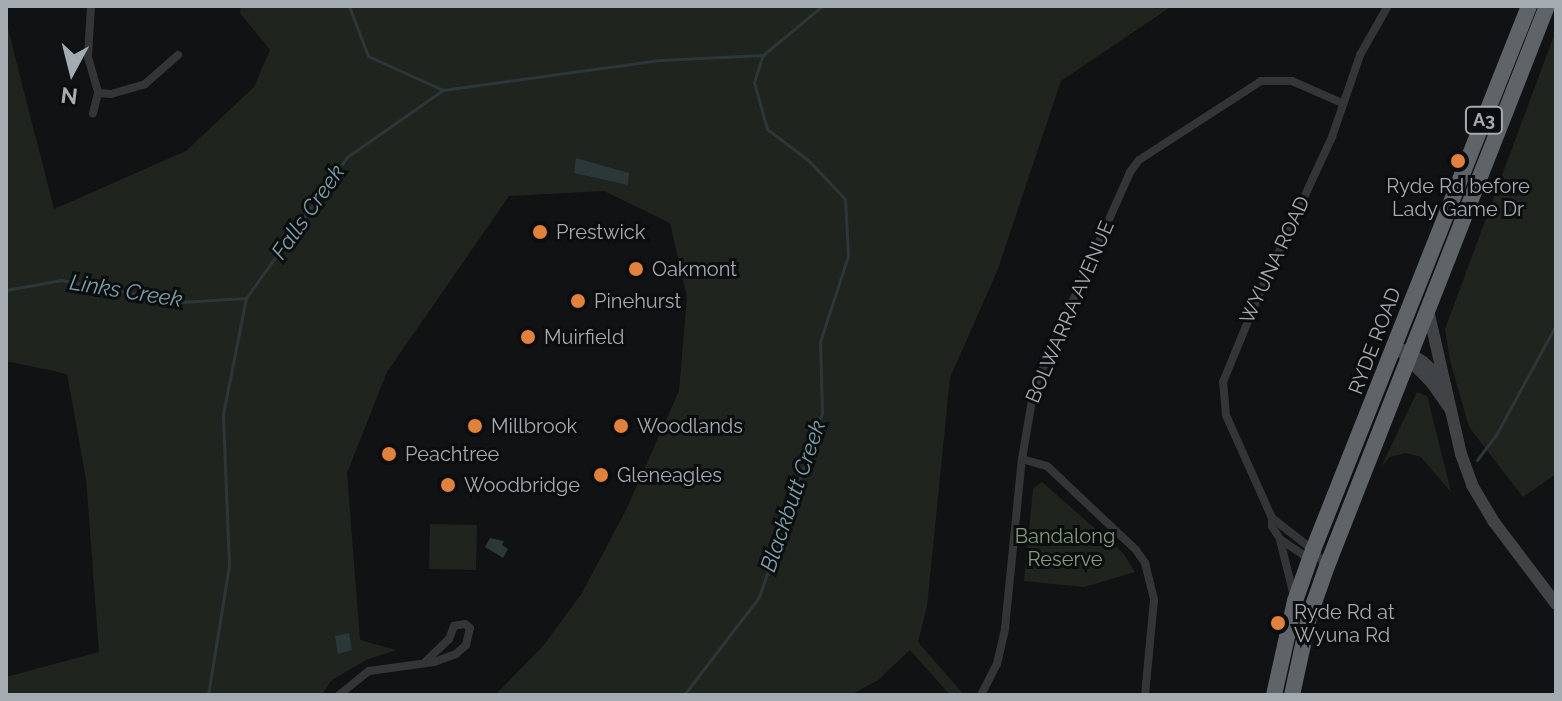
<!DOCTYPE html>
<html>
<head>
<meta charset="utf-8">
<style>
	body { margin:0 }
	#map { position:relative; width:1562px; height:701px; overflow:hidden; background:#111213; font-family:Raleway,sans-serif }
	div>[style] { position:absolute }
	[style*='--x'] { left:calc(var(--x)*1px); top:calc(var(--y)*1px); width:calc(var(--w)*1px); rotate:calc(var(--a)*1deg) }
	.green>* { inset:0; background:#1f251e }
	.water>* { inset:0; background:#2c373a }
	.stream>* { height:3px; margin:-1.5px; padding:0 1.5px; transform-origin:1.5px; border-radius:1.5px; background:#2c373a }
	.street>* { height:8px; margin:-4px; padding:0 4px; transform-origin:4px; border-radius:4px; background:#333537 }
	.secondary>* { height:12px; margin:-6px; padding:0 6px; transform-origin:6px; border-radius:6px; background:#414447 }
	.highway>* { height:16px; margin:-8px; padding:0 8px; transform-origin:8px; border-radius:8px; background:#5f6468 }
	.dots>* { width:22px; height:22px; translate:-50% -50%; box-sizing:border-box; border:4px solid #0c0d0e; border-radius:50% }
	span { translate:-50% -50%; white-space:nowrap; text-align:center; line-height:1.15; -webkit-text-stroke:6px #0c0d0e; paint-order:stroke }
	.shield-label span { padding:2px 6px; background:#0c0d0e; border:2px solid; border-radius:6px; -webkit-text-stroke-width:0 }
	.shield-label { font-size:18px; color:#a4acb2; font-weight:700 }
	.poi-label { font-size:20px; color:#a4acb2 }
	.left { translate:0 -50%; text-align:left }
	.street-label { font-size:20px; color:#a4acb2 }
	.park-label { font-size:20px; color:#829c7c }
	.water-label { font-size:22px; color:#7da1ab; font-style:italic }
	.frame { position:absolute; inset:0; border:8px solid #a4acb2; pointer-events:none }
	.north { position:absolute; left:32px; top:32px; width:80px; height:80px; -webkit-text-stroke:6px #0c0d0e; paint-order:stroke; rotate:187deg; font-size:22px; font-weight:700; line-height:32px; text-align:center; color:#a4acb2 }
	.north::after { content:''; display:block; margin:auto; width:28px; height:36px; background:#a4acb2; clip-path:polygon(50% 0,100% 100%,50% 72%,0 100%) }
</style>
</head>
<body>
<div id="map">
	<div class="green">
		<div style="clip-path:polygon(241px 6px,1172px 6px,1061px 81px,998px 269px,950px 378px,927px 607px,918px 642px,964px 695px,950px 695px,910px 650px,878px 680px,851px 695px,495px 695px,544px 645px,582px 593px,626px 510px,679px 391px,687px 297px,670px 223px,604px 191px,509px 196px,387px 372px,347px 473px,360px 640px,396px 650px,366px 660px,332px 680px,321px 695px,6px 695px,6px 677px,99px 652px,86px 479px,67px 374px,6px 361px,6px 21px,54px 209px,186px 151px,254px 87px,270px 50px,240px 13px)"></div>
		<div style="clip-path:polygon(1556px 30px,1556px 474px,1523px 497px,1469px 427px,1450px 361px,1445px 329px)"></div>
		<div style="clip-path:polygon(1417px 392px,1427px 396px,1451px 492px,1421px 457px,1405px 453px,1390px 457px,1381px 467px)"></div>
		<div style="clip-path:polygon(1042px 482px,1123px 553px,1135px 572px,1084px 587px,1024px 581px,1033px 489px)"></div>
		<div style="clip-path:polygon(430px 524px,477px 525px,476px 570px,429px 569px)"></div>
	</div>
	<div class="water">
		<div style="clip-path:polygon(576px 158px,629px 173px,628px 185px,574px 173px)"></div>
		<div style="clip-path:polygon(490px 538px,504px 541px,502px 545px,508px 549px,503px 558px,485px 547px)"></div>
		<div style="clip-path:polygon(349px 633px,352px 650px,338px 654px,335px 636px)"></div>
	</div>
	<div class="stream">
		<div style="--x:349;--y:6;--w:53;--a:69.2"></div>
		<div style="--x:368;--y:56;--w:82;--a:24.4"></div>
		<div style="--x:6;--y:290;--w:56;--a:-10.3"></div>
		<div style="--x:61;--y:280;--w:121;--a:10.5"></div>
		<div style="--x:180;--y:302;--w:66;--a:-3.5"></div>
		<div style="--x:1477;--y:460;--w:34;--a:-53"></div>
		<div style="--x:1497;--y:433;--w:123;--a:-61.4"></div>
		<div style="--x:208;--y:695;--w:132;--a:-80.8"></div>
		<div style="--x:229;--y:565;--w:151;--a:-92.3"></div>
		<div style="--x:223;--y:414;--w:118;--a:-78.8"></div>
		<div style="--x:246;--y:298;--w:173;--a:-54.4"></div>
		<div style="--x:347;--y:157;--w:117;--a:-34.9"></div>
		<div style="--x:443;--y:90;--w:219;--a:-7.9"></div>
		<div style="--x:660;--y:60;--w:103;--a:-2.8"></div>
		<div style="--x:684;--y:695;--w:123;--a:-52.6"></div>
		<div style="--x:759;--y:597;--w:194;--a:-71.1"></div>
		<div style="--x:822;--y:413;--w:71;--a:-91.6"></div>
		<div style="--x:820;--y:342;--w:90;--a:-72"></div>
		<div style="--x:848;--y:256;--w:57;--a:-93"></div>
		<div style="--x:845;--y:199;--w:54;--a:-133.5"></div>
		<div style="--x:808;--y:160;--w:51;--a:-142.9"></div>
		<div style="--x:767;--y:129;--w:49;--a:-105.5"></div>
		<div style="--x:754;--y:82;--w:28;--a:-72"></div>
		<div style="--x:763;--y:55;--w:77;--a:-39.7"></div>
	</div>
	<div class="street">
		<div style="--x:91;--y:6;--w:51;--a:93.4"></div>
		<div style="--x:88;--y:57;--w:37;--a:74"></div>
		<div style="--x:98;--y:93;--w:21;--a:104"></div>
		<div style="--x:98;--y:93;--w:13;--a:4"></div>
		<div style="--x:111;--y:94;--w:35;--a:-16"></div>
		<div style="--x:145;--y:84;--w:44;--a:-41.3"></div>
		<div style="--x:1022;--y:459;--w:26;--a:16"></div>
		<div style="--x:1047;--y:466;--w:122;--a:43.3"></div>
		<div style="--x:1136;--y:550;--w:16;--a:55"></div>
		<div style="--x:1145;--y:563;--w:38;--a:76"></div>
		<div style="--x:1154;--y:600;--w:95;--a:95.4"></div>
		<div style="--x:1272;--y:518;--w:52;--a:38"></div>
		<div style="--x:1313;--y:550;--w:21;--a:49"></div>
		<div style="--x:1280;--y:540;--w:54;--a:76"></div>
		<div style="--x:1311;--y:560;--w:37;--a:-146"></div>
		<div style="--x:1280;--y:539;--w:15;--a:-122"></div>
		<div style="--x:1272;--y:526;--w:8;--a:-90"></div>
		<div style="--x:1272;--y:518;--w:113;--a:-114.1"></div>
		<div style="--x:1226;--y:415;--w:33;--a:-95"></div>
		<div style="--x:1223;--y:382;--w:100;--a:-67.6"></div>
		<div style="--x:1261;--y:290;--w:169;--a:-65.1"></div>
		<div style="--x:1332;--y:137;--w:87;--a:-71.1"></div>
		<div style="--x:1360;--y:55;--w:56;--a:-60.3"></div>
		<div style="--x:339;--y:695;--w:38;--a:-39"></div>
		<div style="--x:369;--y:671;--w:66;--a:-7.9"></div>
		<div style="--x:434;--y:662;--w:23;--a:-20"></div>
		<div style="--x:456;--y:654;--w:13;--a:-42"></div>
		<div style="--x:466;--y:645;--w:17;--a:-77"></div>
		<div style="--x:470;--y:628;--w:6;--a:-141"></div>
		<div style="--x:465;--y:624;--w:11;--a:170"></div>
		<div style="--x:454;--y:626;--w:14;--a:111"></div>
		<div style="--x:449;--y:639;--w:32;--a:136"></div>
		<div style="--x:981;--y:695;--w:35;--a:-63"></div>
		<div style="--x:997;--y:664;--w:37;--a:-77"></div>
		<div style="--x:1005;--y:628;--w:170;--a:-84.3"></div>
		<div style="--x:1022;--y:459;--w:72;--a:-80.4"></div>
		<div style="--x:1034;--y:388;--w:236;--a:-66"></div>
		<div style="--x:1130;--y:172;--w:15;--a:-53"></div>
		<div style="--x:1139;--y:160;--w:145;--a:-32.9"></div>
		<div style="--x:1261;--y:81;--w:31;--a:0"></div>
		<div style="--x:1292;--y:81;--w:55;--a:23.7"></div>
	</div>
	<div class="secondary">
		<div style="--x:1428;--y:310;--w:148;--a:77.1"></div>
		<div style="--x:1461;--y:454;--w:33;--a:70"></div>
		<div style="--x:1472;--y:485;--w:43;--a:59.3"></div>
		<div style="--x:1494;--y:522;--w:103;--a:52.9"></div>
		<div style="--x:1397;--y:347;--w:50;--a:45.8"></div>
		<div style="--x:1432;--y:383;--w:32;--a:55"></div>
		<div style="--x:1404;--y:350;--w:22;--a:32"></div>
		<div style="--x:1423;--y:362;--w:27;--a:42"></div>
	</div>
	<div class="highway">
		<div style="--x:1274;--y:695;--w:96;--a:-77.4"></div>
		<div style="--x:1295;--y:601;--w:54;--a:-70.6"></div>
		<div style="--x:1313;--y:550;--w:585;--a:-68.34"></div>
		<div style="--x:1292;--y:695;--w:80;--a:-77.7"></div>
		<div style="--x:1309;--y:617;--w:54;--a:-70.6"></div>
		<div style="--x:1327;--y:566;--w:602;--a:-68.55"></div>
	</div>
	<div class="dots">
		<div style="left:1458px;top:161px;background:#e1813b"></div>
		<div style="left:540px;top:232px;background:#e1813b"></div>
		<div style="left:636px;top:269px;background:#e1813b"></div>
		<div style="left:578px;top:301px;background:#e1813b"></div>
		<div style="left:528px;top:337px;background:#e1813b"></div>
		<div style="left:475px;top:426px;background:#e1813b"></div>
		<div style="left:621px;top:426px;background:#e1813b"></div>
		<div style="left:389px;top:454px;background:#e1813b"></div>
		<div style="left:601px;top:475px;background:#e1813b"></div>
		<div style="left:448px;top:485px;background:#e1813b"></div>
		<div style="left:1278px;top:623px;background:#e1813b"></div>
	</div>
	<div class="shield-label">
		<span style="left:1484px;top:120px">A3</span>
	</div>
	<div class="poi-label">
		<span style="left:1458px;top:198px">Ryde Rd before<br>Lady Game Dr</span>
		<span class="left" style="left:556px;top:232px">Prestwick</span>
		<span class="left" style="left:652px;top:269px">Oakmont</span>
		<span class="left" style="left:594px;top:301px">Pinehurst</span>
		<span class="left" style="left:544px;top:337px">Muirfield</span>
		<span class="left" style="left:491px;top:426px">Millbrook</span>
		<span class="left" style="left:637px;top:426px">Woodlands</span>
		<span class="left" style="left:405px;top:454px">Peachtree</span>
		<span class="left" style="left:617px;top:475px">Gleneagles</span>
		<span class="left" style="left:464px;top:485px">Woodbridge</span>
		<span class="left" style="left:1294px;top:624px">Ryde Rd at<br>Wyuna Rd</span>
	</div>
	<div class="street-label">
		<span style="left:1275px;top:260px;rotate:-65deg">WYUNA ROAD</span>
		<span style="left:1070px;top:312px;rotate:-67deg">BOLWARRA AVENUE</span>
		<span style="left:1375px;top:341px;rotate:-69deg">RYDE ROAD</span>
	</div>
	<div class="park-label">
		<span style="left:1065px;top:548px">Bandalong<br>Reserve</span>
	</div>
	<div class="water-label">
		<span style="left:308px;top:212px;rotate:-55deg">Falls Creek</span>
		<span style="left:126px;top:291px;rotate:9deg">Links Creek</span>
		<span style="left:793px;top:496px;rotate:-71deg">Blackbutt Creek</span>
	</div>
	<div class="frame"></div>
	<div class="north">N</div>
</div>
</body>
</html>
